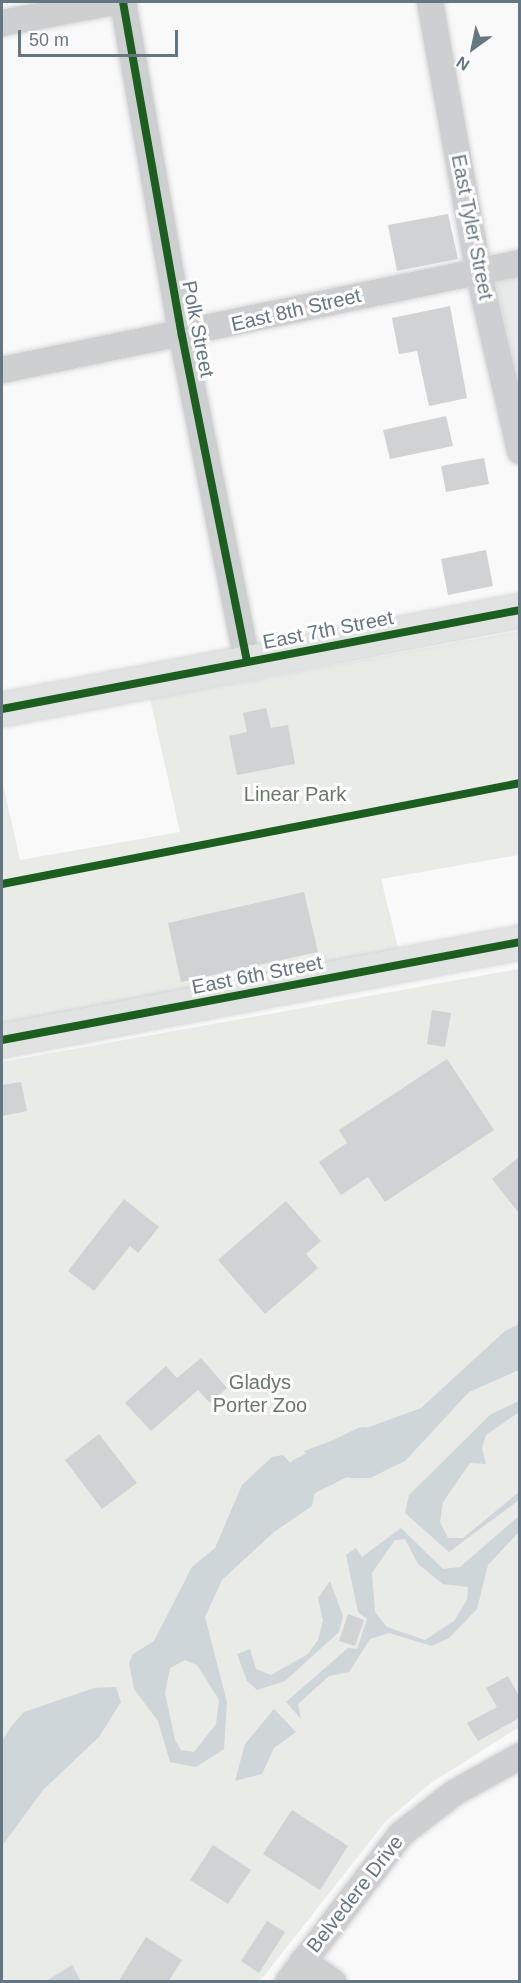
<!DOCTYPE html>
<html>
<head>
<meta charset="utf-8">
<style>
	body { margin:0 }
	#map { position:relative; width:521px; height:1983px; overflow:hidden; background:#f9f9f9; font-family:Helvetica,sans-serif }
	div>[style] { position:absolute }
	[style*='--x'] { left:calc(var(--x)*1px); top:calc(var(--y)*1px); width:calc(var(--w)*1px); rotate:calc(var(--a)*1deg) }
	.built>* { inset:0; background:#e8e9e9 }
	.green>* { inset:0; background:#e8ebe6 }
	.water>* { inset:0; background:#ced6d9 }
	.river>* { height:39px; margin:-19.5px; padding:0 19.5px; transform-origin:19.5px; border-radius:19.5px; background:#ced6d9 }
	.building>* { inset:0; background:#d0d2d3 }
	.roads { filter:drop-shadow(0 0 2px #d5d6d7) drop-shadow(0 0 2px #d5d6d7) }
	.minor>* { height:26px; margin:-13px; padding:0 13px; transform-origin:13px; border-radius:13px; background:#cecfd0 }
	.secondary>* { height:33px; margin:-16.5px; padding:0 16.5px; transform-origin:16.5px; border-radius:16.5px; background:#e1e2e2 }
	.cycleway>* { height:8px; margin:-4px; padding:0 4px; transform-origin:4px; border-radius:4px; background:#1b5e20 }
	span { translate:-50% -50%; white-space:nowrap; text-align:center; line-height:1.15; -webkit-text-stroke:6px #fff; paint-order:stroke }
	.street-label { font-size:20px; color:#657683 }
	.park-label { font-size:20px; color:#687a64 }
	.frame { position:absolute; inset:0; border:3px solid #657683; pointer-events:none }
	.north { position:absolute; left:443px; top:18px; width:60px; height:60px; -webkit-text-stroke:4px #fff; paint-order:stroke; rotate:213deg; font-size:16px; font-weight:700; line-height:24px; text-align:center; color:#657683 }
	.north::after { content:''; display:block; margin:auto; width:21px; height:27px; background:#657683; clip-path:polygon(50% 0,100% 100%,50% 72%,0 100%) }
	.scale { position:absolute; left:18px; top:30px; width:160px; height:27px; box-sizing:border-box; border:3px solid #657683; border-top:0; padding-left:8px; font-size:18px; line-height:21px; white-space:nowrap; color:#657683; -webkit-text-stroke:4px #fff; paint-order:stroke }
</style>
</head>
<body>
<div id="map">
	<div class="built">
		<div style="clip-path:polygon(519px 261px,519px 386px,492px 268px)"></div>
	</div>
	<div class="green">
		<div style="clip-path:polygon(519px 631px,519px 855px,381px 879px,399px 951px,2px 1026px,2px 780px,20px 860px,180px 832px,150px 699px)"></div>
		<div style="clip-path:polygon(519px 969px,519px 1727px,431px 1783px,386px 1821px,260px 1981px,2px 1982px,2px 1062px)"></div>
	</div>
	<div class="water">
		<div style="clip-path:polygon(519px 1324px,519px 1370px,469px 1392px,405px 1461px,370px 1478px,351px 1478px,320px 1472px,304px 1451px,421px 1408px,505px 1331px)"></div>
		<div style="clip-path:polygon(519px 1401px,519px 1412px,486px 1435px,482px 1448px,486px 1464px,470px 1463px,443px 1502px,440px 1522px,448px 1538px,463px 1538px,519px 1492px,519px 1500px,449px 1552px,405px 1513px,409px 1495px,491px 1414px)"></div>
		<div style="clip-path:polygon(evenodd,283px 1455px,315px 1490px,312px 1506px,274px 1532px,222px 1580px,205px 1617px,227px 1702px,224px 1749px,196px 1767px,170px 1762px,158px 1721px,134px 1689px,129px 1663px,133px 1654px,154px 1641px,192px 1567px,215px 1548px,242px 1485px,272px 1457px,283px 1455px,185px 1660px,197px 1665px,219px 1700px,216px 1724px,194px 1752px,181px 1750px,175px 1740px,165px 1693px,170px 1668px,185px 1660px)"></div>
		<div style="clip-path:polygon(evenodd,519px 1516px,519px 1532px,488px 1565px,477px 1609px,449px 1638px,432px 1646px,389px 1633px,370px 1639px,349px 1672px,329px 1676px,298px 1704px,301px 1719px,286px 1702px,348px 1648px,357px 1649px,367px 1619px,358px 1612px,346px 1555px,356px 1548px,362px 1557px,401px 1528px,443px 1569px,460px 1567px,519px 1516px,405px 1539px,418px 1564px,443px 1584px,468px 1587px,467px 1600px,454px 1621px,425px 1640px,387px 1627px,375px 1612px,372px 1573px,395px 1540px,405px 1539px)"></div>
		<div style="clip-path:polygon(330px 1581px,343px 1616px,339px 1632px,285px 1681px,257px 1690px,247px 1681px,237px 1654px,250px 1649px,256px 1669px,271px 1675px,308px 1654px,318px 1640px,323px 1621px,318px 1598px)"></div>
		<div style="clip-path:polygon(116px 1687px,121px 1702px,99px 1737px,43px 1790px,2px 1846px,2px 1741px,10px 1728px,24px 1712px,94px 1688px)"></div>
		<div style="clip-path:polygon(274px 1709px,296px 1732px,274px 1748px,262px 1774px,235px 1781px,245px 1744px)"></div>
		<div style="clip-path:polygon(72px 1965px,81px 1981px,46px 1981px)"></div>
	</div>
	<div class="river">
		<div style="--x:263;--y:1512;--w:55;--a:-41.3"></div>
		<div style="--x:304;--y:1476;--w:67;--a:-26.6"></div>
	</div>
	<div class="building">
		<div style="clip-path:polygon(448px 214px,458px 259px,397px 271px,388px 225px)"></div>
		<div style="clip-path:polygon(450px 306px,467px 398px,429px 406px,417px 351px,399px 354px,392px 318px)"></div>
		<div style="clip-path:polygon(446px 416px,453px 446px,390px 459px,383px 430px)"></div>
		<div style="clip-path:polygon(484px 458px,489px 484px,446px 492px,441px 466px)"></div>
		<div style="clip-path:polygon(486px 550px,493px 586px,448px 595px,441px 559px)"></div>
		<div style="clip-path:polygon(266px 708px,271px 728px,288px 725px,295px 764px,237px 775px,229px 736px,247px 732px,243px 713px)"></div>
		<div style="clip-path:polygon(304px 892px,318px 952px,181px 982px,168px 923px)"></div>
		<div style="clip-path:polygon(432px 1010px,451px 1013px,445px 1047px,427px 1044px)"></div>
		<div style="clip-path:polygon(447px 1059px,494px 1130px,385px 1202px,368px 1177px,341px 1195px,319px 1162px,347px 1143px,339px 1130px)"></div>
		<div style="clip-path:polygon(21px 1082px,27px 1111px,2px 1116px,2px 1085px)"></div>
		<div style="clip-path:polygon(519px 1157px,519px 1213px,492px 1179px)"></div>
		<div style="clip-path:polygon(124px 1199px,159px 1227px,138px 1253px,130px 1246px,94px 1291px,68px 1271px)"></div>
		<div style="clip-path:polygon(286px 1201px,321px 1241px,306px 1254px,318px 1268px,265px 1314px,218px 1260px)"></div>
		<div style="clip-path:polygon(201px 1358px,227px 1388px,210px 1403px,198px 1390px,151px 1431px,125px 1403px,166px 1366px,177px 1378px)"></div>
		<div style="clip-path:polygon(99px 1434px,137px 1483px,102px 1509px,65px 1460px)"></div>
		<div style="clip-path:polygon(348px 1614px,364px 1620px,355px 1646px,339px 1641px)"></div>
		<div style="clip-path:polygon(508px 1676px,519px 1696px,519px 1718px,478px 1741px,467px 1723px,497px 1707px,486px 1688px)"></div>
		<div style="clip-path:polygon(292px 1810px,348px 1846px,320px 1890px,263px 1854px)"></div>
		<div style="clip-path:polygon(213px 1845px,251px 1870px,228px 1904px,190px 1880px)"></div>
		<div style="clip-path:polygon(267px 1921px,285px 1932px,259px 1973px,241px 1961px)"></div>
		<div style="clip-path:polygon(146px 1937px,182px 1960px,168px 1982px,118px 1982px)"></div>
	</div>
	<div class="roads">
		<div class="minor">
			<div style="--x:123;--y:2;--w:339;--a:80"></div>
			<div style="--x:182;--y:336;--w:332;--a:78.7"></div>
			<div style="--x:430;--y:2;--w:272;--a:79.8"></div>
			<div style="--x:478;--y:270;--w:186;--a:76.9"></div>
			<div style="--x:2;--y:23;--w:113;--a:-10.7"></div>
			<div style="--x:2;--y:370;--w:529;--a:-11.67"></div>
			<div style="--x:303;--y:1961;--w:37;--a:35"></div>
			<div style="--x:288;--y:1982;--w:186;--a:-52.6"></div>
			<div style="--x:401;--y:1834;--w:67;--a:-37.7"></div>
			<div style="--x:454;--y:1793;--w:76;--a:-29.3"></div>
		</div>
		<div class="secondary">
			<div style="--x:2;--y:709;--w:527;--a:-10.82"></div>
			<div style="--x:2;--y:1040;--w:527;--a:-10.71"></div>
		</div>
	</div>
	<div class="cycleway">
		<div style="--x:123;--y:2;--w:339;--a:80"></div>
		<div style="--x:182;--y:336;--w:332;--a:78.7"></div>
		<div style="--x:2;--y:709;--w:527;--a:-10.82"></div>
		<div style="--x:2;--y:884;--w:528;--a:-11.03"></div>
		<div style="--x:2;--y:1040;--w:527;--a:-10.71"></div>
	</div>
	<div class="street-label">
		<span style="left:472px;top:227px;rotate:79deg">East Tyler Street</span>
		<span style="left:296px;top:310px;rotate:-13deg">East 8th Street</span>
		<span style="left:198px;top:329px;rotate:79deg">Polk Street</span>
		<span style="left:328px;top:630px;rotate:-11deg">East 7th Street</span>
		<span style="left:257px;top:975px;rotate:-11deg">East 6th Street</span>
		<span style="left:355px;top:1894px;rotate:-52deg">Belvedere Drive</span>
	</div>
	<div class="park-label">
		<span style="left:295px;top:794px">Linear Park</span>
		<span style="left:260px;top:1394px">Gladys<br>Porter Zoo</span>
	</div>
	<div class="frame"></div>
	<div class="north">N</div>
	<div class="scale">50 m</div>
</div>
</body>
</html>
